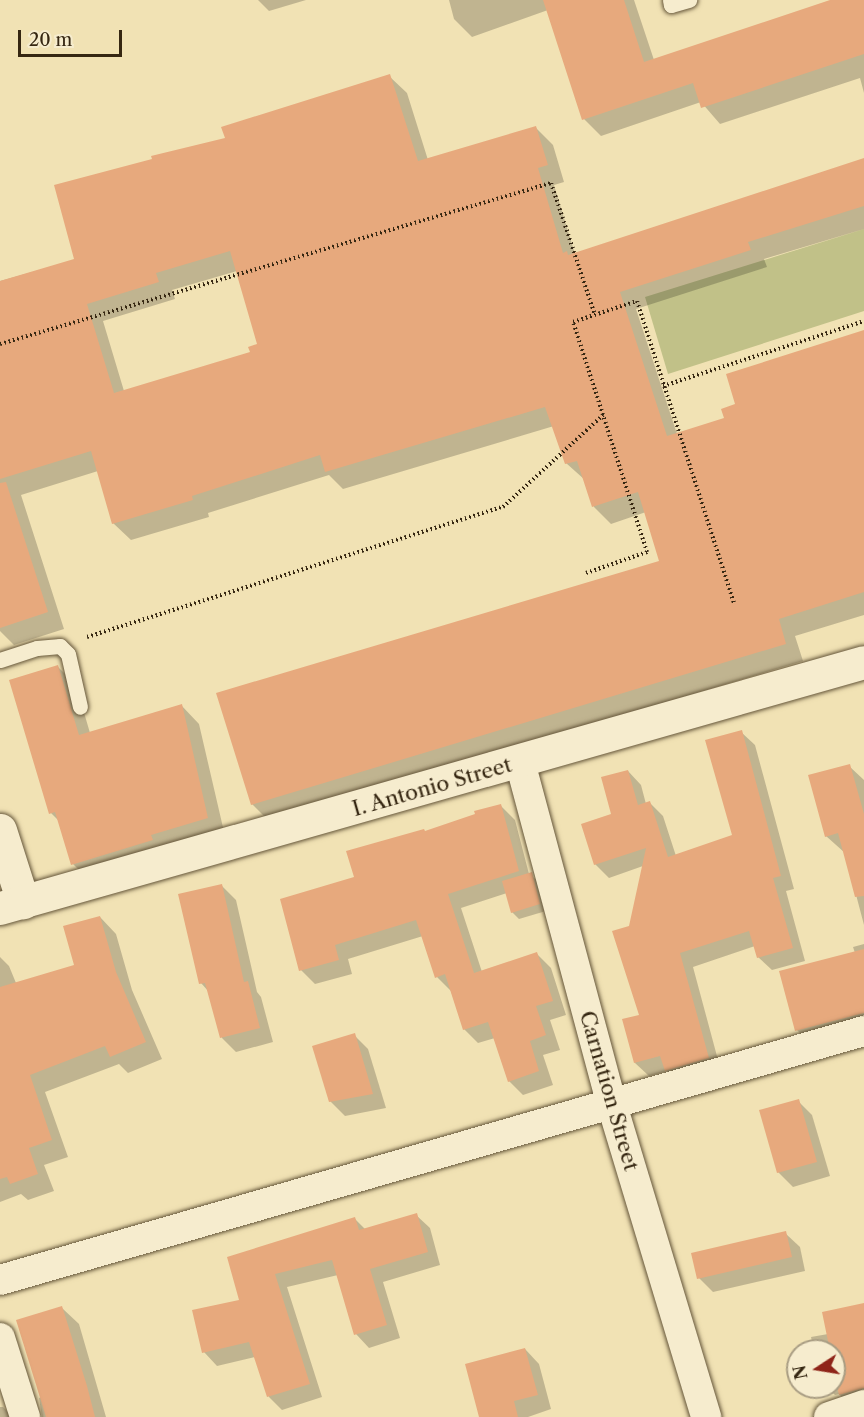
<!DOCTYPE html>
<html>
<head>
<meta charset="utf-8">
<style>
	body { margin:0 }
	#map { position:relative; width:864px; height:1417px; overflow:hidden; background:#f1e2b4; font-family:"Libre Caslon Text",serif }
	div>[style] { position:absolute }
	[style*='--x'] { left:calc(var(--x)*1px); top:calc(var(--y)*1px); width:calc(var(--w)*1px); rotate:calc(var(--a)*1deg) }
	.green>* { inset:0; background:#c1c188 }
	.shadow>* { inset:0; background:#0003 }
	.building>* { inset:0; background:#e7a97d }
	.path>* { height:4px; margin-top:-2px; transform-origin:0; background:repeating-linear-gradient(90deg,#362712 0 1.5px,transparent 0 4.5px) }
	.roads { filter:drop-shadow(0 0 2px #65563a) drop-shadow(0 0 2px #65563a) }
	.service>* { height:15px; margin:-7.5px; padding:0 7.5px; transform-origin:7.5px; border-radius:7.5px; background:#f6ecce }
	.minor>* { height:30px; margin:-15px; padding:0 15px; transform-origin:15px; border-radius:15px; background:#f6ecce }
	.tertiary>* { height:33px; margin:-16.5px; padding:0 16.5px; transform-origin:16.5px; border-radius:16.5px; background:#f6ecce }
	span { translate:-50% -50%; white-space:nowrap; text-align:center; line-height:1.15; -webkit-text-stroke:4.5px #f6ecce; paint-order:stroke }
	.street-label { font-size:21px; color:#362712 }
	.north { position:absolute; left:786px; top:1339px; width:60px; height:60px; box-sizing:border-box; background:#f6ecce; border:2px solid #a99d83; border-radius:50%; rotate:258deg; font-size:16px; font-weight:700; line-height:24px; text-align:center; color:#362712 }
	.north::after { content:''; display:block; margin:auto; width:21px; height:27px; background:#8f2418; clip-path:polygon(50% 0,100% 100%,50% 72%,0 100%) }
	.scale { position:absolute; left:18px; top:30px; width:104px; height:27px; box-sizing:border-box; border:3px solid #362712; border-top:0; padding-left:8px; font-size:18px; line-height:21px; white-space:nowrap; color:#362712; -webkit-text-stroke:4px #f6ecce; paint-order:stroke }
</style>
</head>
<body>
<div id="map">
	<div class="green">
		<div style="clip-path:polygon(864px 229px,864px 311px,668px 374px,645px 297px)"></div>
	</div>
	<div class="shadow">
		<div style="clip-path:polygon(258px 0,306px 0,269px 11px)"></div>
		<div style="clip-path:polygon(449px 0,634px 0,654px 60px,835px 0,864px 0,864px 93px,860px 78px,720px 124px,701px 102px,601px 136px,584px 119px,548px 10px,472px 37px,454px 19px)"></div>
		<div style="clip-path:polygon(evenodd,389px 76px,407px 93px,428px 160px,536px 128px,553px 145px,564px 182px,554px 185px,575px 254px,864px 159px,864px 229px,764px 259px,767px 267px,636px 309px,677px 434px,726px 419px,737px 405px,864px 332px,864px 615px,795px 636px,803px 661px,269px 821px,252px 804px,661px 562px,646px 512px,611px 524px,594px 507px,585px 480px,566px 463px,554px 426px,343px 489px,329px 475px,208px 513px,209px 517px,131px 540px,113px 523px,98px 471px,21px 495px,64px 629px,14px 645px,0 631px,0 281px,76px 260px,227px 139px,389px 76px,237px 271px,259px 345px,252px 353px,124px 391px,103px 321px,175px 299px,172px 290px,237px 271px)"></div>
		<div style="clip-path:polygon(58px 667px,76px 685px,90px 733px,181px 705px,199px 724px,225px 836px,91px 882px,73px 864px,60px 822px,51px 813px)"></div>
		<div style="clip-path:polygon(741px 732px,755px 745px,794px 889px,786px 891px,805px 961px,772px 970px,758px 957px,755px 946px,693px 967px,721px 1071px,680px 1083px,667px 1071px,649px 1076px,635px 1063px,641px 1016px,630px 927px,643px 866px,609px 878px,595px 864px,628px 771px,641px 785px,646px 804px,650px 803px,663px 816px,676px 856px,734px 836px)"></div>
		<div style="clip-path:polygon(849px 766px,864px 780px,864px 925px,845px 853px,826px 836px)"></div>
		<div style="clip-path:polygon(501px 806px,515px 820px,529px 874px,538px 881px,546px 911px,519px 919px,512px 912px,507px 893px,461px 908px,482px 972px,537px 954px,551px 968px,566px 1015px,550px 1020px,560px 1050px,543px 1055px,553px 1085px,523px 1095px,509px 1081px,495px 1038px,478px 1043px,464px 1029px,451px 991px,437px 977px,423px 936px,348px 959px,352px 974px,315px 984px,301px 970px,356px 878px,425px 832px)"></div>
		<div style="clip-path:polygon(222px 886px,236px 900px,257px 992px,261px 997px,273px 1042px,236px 1052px,222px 1038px,209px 992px,201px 983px)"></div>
		<div style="clip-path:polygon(100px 917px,116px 934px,132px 990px,162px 1059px,128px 1073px,119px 1064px,45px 1092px,68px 1157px,44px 1165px,54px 1191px,28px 1200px,21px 1194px,0 1202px,0 957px,9px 966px,16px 983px,76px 966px)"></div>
		<div style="clip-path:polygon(864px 944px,864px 1025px,814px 1047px,797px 1030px,855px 953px,853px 947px)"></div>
		<div style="clip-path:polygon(354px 1035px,368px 1049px,386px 1108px,345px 1116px,330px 1101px)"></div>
		<div style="clip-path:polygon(798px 1101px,812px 1115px,830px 1176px,793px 1187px,778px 1172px)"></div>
		<div style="clip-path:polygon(416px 1215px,430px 1228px,440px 1265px,383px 1282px,400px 1338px,369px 1348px,356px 1334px,338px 1275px,287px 1287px,322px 1397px,282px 1410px,269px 1397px,255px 1357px,217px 1366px,204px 1352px,241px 1301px,229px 1258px,355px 1219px,365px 1229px)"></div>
		<div style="clip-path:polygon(785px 1233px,800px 1247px,805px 1271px,713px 1292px,699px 1278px)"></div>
		<div style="clip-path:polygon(62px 1308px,79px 1324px,106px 1417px,42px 1417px,39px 1398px,41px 1397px)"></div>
		<div style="clip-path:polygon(864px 1308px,864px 1406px,854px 1409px,839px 1394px,835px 1395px,827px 1387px,834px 1387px,834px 1351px,814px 1351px,811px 1337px,828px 1334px)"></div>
		<div style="clip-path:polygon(525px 1349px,539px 1364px,551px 1409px,528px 1417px,485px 1417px)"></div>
		<div style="clip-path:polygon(0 1407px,3px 1407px,13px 1417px,0 1417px)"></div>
	</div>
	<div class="building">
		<div style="clip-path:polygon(543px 0,624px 0,644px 62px,830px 0,864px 0,864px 54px,701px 108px,693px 83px,582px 120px)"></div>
		<div style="clip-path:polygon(evenodd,390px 74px,418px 161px,536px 126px,548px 165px,538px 168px,563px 253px,567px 251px,568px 255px,864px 158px,864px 206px,748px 242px,751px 250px,620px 292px,667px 436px,724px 418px,721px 409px,735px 404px,726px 374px,864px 330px,864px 592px,779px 619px,786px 644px,251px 805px,216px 693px,659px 561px,638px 492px,592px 507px,577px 461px,565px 464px,545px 407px,325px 472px,320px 455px,192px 496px,193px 500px,112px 524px,91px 451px,0 479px,0 281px,74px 259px,54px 185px,152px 159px,151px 156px,225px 138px,221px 127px,390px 74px,230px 251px,257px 344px,248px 347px,250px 352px,114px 393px,87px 304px,159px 282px,156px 273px,230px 251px)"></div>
		<div style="clip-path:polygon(6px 482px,48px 612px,0 628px,0 483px)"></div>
		<div style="clip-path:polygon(58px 665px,79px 735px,182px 704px,208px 818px,151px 835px,153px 840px,71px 865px,55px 812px,49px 814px,9px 680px)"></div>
		<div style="clip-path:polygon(742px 730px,781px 876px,773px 878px,793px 948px,757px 958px,749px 931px,680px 953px,709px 1058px,665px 1071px,660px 1056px,634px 1063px,622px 1019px,639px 1015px,612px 931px,629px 926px,646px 848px,594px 865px,581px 824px,611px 814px,601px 777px,628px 770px,638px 805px,650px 801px,668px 857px,732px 835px,705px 740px)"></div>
		<div style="clip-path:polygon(850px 764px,864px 814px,864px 896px,855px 897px,838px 833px,825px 837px,808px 775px)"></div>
		<div style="clip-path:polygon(501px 804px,519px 871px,448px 894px,474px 973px,537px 952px,553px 1001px,536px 1006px,546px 1035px,530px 1041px,539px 1071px,508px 1082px,488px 1022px,463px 1030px,445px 974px,435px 978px,416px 920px,335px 945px,339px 960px,299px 971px,280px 899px,354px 877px,346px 851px,424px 829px,425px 831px,475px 814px,474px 811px)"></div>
		<div style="clip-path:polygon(532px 872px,540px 904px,511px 913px,502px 881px)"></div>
		<div style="clip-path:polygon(222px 884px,244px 982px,248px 981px,260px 1028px,220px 1038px,205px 983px,199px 984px,178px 894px)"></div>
		<div style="clip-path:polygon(100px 916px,116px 972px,146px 1042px,110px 1057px,105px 1046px,30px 1075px,52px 1140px,29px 1148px,38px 1174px,10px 1184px,7px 1177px,0 1179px,0 987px,74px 965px,63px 926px)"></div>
		<div style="clip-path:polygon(864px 949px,864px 1013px,795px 1031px,779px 971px)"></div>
		<div style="clip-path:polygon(355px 1033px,373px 1094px,329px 1102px,312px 1046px)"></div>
		<div style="clip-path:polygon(799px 1099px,817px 1162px,777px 1173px,759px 1110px)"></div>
		<div style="clip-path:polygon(417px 1213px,428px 1252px,370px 1269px,387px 1325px,354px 1335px,332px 1260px,275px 1274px,310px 1384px,267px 1397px,249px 1342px,202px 1353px,192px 1310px,239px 1300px,227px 1257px,355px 1217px,359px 1230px)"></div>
		<div style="clip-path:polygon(786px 1231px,792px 1257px,697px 1279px,691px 1253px)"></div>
		<div style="clip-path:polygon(864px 1303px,864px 1388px,839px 1395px,834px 1373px,834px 1351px,830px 1351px,822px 1312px)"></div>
		<div style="clip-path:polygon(62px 1306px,87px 1386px,95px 1417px,46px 1417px,16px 1320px)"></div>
		<div style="clip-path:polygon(525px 1348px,538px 1395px,514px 1401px,518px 1417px,479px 1417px,465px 1364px)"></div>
	</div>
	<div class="path">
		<div style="--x:0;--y:344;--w:574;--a:-16.29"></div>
		<div style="--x:551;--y:183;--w:139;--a:71.6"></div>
		<div style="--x:663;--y:386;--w:211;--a:-17.9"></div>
		<div style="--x:586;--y:573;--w:65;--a:-19"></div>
		<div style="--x:647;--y:552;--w:242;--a:-107.8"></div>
		<div style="--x:573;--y:322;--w:67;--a:-18.2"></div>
		<div style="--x:637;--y:301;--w:318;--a:72.2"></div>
		<div style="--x:87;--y:637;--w:436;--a:-17.4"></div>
		<div style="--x:503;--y:507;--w:136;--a:-42.6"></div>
	</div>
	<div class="roads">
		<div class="service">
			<div style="--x:670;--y:0;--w:5;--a:79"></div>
			<div style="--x:671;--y:5;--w:19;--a:-16"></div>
			<div style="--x:0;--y:660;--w:39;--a:-18"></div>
			<div style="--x:37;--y:648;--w:23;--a:-5"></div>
			<div style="--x:60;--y:646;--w:11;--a:45"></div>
			<div style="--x:68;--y:654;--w:54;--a:77.2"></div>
		</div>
		<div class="minor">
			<div style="--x:520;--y:762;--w:355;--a:75"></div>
			<div style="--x:612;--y:1105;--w:326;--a:73.2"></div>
			<div style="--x:0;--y:1280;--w:899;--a:-16.08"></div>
			<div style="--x:0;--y:1338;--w:83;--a:72.4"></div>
			<div style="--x:829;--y:1417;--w:37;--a:-19"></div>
		</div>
		<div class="tertiary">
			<div style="--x:0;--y:830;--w:76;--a:72.3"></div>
			<div style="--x:0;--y:908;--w:898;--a:-15.89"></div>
		</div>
	</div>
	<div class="street-label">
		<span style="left:432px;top:787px;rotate:-16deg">I. Antonio Street</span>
		<span style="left:609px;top:1091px;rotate:74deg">Carnation Street</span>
	</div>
	<div class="north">N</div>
	<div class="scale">20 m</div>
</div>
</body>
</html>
